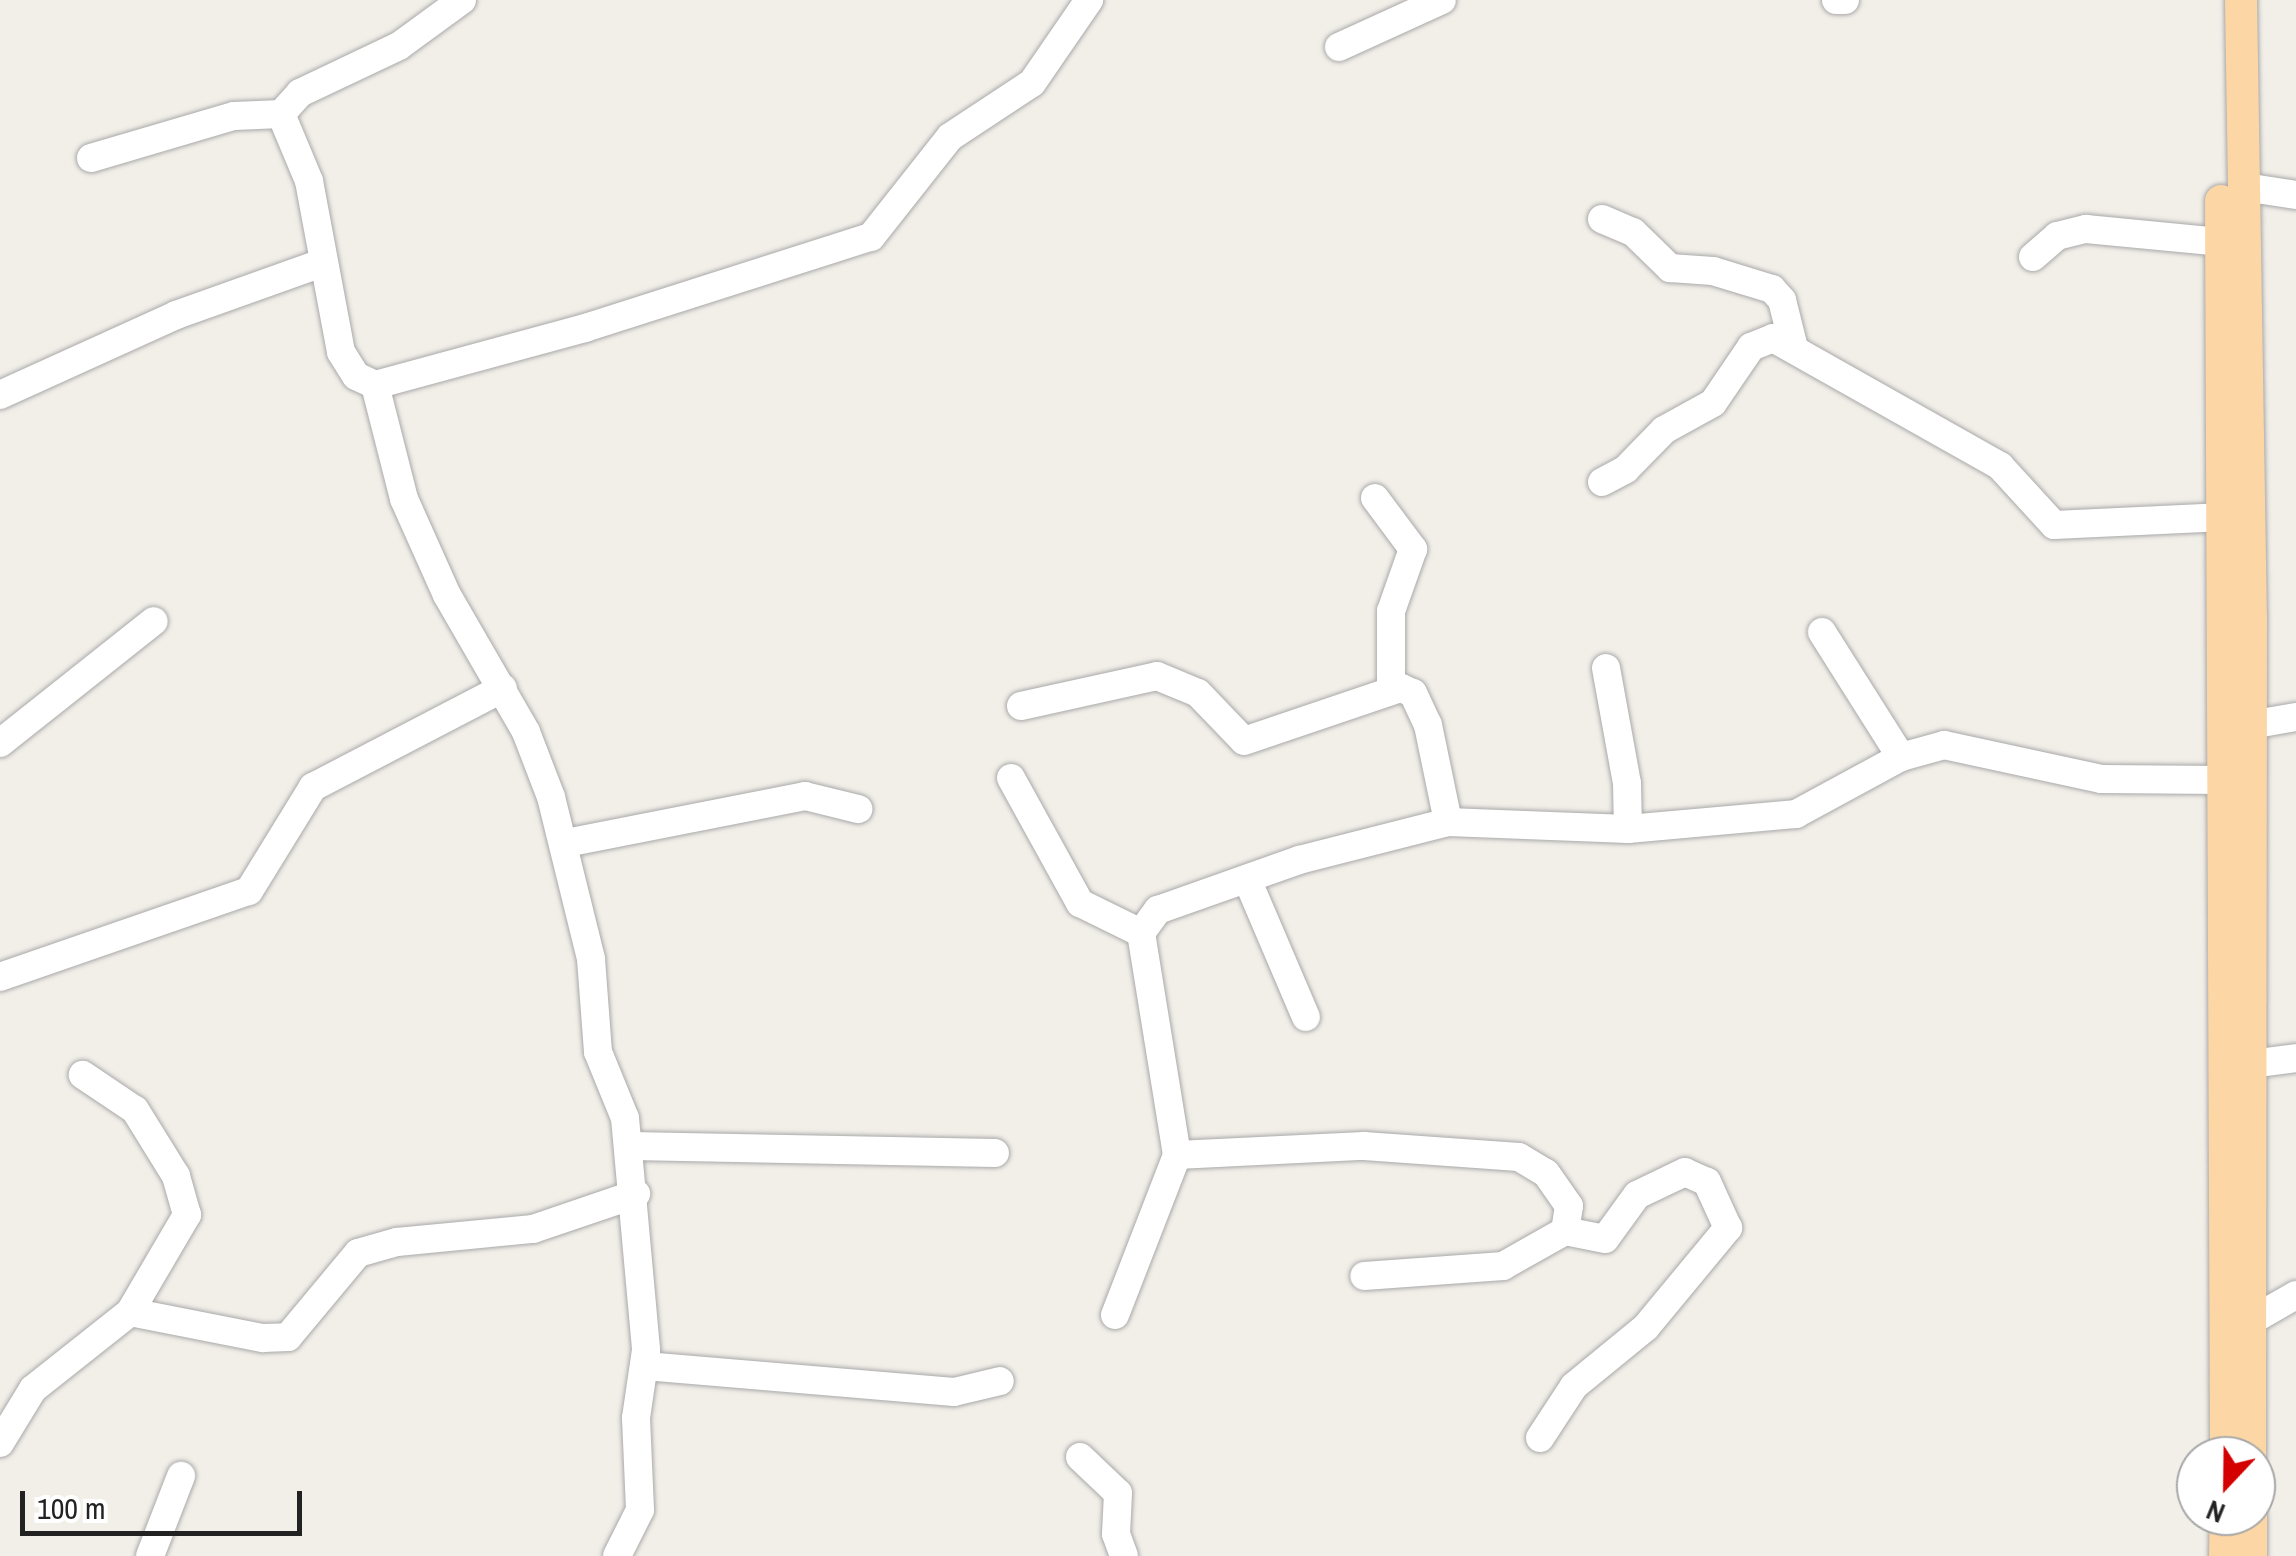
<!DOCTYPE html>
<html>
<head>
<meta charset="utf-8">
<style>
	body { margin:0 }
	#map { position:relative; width:2296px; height:1556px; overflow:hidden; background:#f2efe9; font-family:"Archivo Narrow",sans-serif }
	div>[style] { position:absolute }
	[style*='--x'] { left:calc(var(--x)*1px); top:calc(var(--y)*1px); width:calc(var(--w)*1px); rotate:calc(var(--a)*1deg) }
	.roads { filter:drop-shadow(0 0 2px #a9a9a9) drop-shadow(0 0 2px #a9a9a9) }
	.minor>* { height:28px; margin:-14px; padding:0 14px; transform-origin:14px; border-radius:14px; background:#fff }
	.major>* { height:32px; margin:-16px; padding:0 16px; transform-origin:16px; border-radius:16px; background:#fcd6a4 }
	span { translate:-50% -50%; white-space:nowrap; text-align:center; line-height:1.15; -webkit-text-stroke:9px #fff; paint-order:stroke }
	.north { position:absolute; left:2176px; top:1436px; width:100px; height:100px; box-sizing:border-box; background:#fff; border:2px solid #a7a7a7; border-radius:50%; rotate:202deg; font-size:28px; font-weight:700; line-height:40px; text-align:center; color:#222 }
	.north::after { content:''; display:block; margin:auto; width:35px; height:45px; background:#d40000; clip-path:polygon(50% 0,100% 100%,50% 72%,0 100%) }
	.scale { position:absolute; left:20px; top:1491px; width:282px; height:45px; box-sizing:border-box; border:5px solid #222; border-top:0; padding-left:12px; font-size:30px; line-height:35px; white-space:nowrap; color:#222; -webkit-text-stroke:8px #fff; paint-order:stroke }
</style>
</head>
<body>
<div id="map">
	<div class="roads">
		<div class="minor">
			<div style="--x:462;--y:0;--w:78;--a:143.9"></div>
			<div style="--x:399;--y:46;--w:110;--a:154.6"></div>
			<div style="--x:300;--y:93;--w:28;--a:132"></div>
			<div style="--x:281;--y:114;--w:73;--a:67.3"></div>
			<div style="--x:309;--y:181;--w:174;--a:79.4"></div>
			<div style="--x:341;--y:352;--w:28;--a:58"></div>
			<div style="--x:356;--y:376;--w:21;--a:25"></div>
			<div style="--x:375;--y:385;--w:218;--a:-15.2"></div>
			<div style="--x:585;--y:328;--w:300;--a:-17.7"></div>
			<div style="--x:871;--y:237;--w:127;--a:-51.7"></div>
			<div style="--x:950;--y:137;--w:98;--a:-33.4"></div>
			<div style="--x:1032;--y:83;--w:101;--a:-55.5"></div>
			<div style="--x:1836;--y:0;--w:9;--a:0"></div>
			<div style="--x:1339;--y:47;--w:113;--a:-24.5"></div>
			<div style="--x:91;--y:158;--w:149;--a:-16.4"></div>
			<div style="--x:234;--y:116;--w:47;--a:-2.4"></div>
			<div style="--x:2244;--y:187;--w:53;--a:8.7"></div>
			<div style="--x:1602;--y:219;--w:34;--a:23"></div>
			<div style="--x:1633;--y:232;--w:52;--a:44.2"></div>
			<div style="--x:1670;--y:268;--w:43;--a:4"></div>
			<div style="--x:1713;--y:271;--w:62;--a:17"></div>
			<div style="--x:1772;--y:289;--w:15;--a:48"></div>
			<div style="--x:1782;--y:300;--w:45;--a:76"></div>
			<div style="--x:2033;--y:257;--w:32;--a:-41"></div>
			<div style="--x:2057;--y:236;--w:30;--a:-14"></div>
			<div style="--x:2086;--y:229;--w:137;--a:5.5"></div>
			<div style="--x:375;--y:385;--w:118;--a:75.7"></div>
			<div style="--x:404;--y:499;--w:105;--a:65.9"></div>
			<div style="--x:447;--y:595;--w:158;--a:60"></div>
			<div style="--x:526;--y:732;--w:70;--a:69"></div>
			<div style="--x:551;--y:797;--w:167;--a:76.1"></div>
			<div style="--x:591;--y:959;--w:93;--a:85.7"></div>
			<div style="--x:598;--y:1052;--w:71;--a:67.8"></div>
			<div style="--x:625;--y:1118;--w:233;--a:84.8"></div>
			<div style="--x:646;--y:1350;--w:69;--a:98.4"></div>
			<div style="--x:636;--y:1418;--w:92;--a:87.5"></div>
			<div style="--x:640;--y:1510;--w:51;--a:116.6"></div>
			<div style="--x:0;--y:395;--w:193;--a:-24.4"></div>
			<div style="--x:176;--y:315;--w:155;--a:-19.6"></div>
			<div style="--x:1602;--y:482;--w:27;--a:-28"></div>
			<div style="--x:1626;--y:469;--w:54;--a:-45.7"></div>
			<div style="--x:1664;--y:430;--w:56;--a:-28.9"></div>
			<div style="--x:1713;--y:403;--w:68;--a:-55.8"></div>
			<div style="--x:1751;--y:347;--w:24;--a:-22"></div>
			<div style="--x:1773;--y:338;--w:261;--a:29.4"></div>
			<div style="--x:2000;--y:466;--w:80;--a:47.5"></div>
			<div style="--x:2054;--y:525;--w:171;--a:-2.7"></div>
			<div style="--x:1375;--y:498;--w:64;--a:53.3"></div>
			<div style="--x:1413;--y:549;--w:66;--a:109.5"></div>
			<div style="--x:1391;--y:611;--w:77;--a:90"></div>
			<div style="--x:1822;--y:632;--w:148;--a:57.7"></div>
			<div style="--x:1606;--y:668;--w:117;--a:79.7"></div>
			<div style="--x:1627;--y:783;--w:46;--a:88.8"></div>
			<div style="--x:1021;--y:706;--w:139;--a:-12.4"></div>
			<div style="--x:1157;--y:676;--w:44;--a:22.5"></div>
			<div style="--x:1198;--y:693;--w:66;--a:46.2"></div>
			<div style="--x:1244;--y:741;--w:166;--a:-18.7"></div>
			<div style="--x:1401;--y:688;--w:13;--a:23"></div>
			<div style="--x:1413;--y:693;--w:35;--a:65"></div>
			<div style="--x:1428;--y:725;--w:99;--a:78.3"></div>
			<div style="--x:2250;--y:725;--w:47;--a:-9.9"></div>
			<div style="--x:0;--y:743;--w:196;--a:-38.4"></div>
			<div style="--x:1011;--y:778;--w:143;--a:61.1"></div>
			<div style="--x:1080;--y:903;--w:68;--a:26.2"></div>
			<div style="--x:566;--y:843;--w:244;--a:-11.1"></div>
			<div style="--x:805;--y:796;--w:55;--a:13.8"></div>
			<div style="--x:1247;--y:879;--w:150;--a:66.9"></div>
			<div style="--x:0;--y:977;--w:263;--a:-19.1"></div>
			<div style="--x:249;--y:891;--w:122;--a:-58.4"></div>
			<div style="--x:313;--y:787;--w:214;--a:-27.5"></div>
			<div style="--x:2250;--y:1064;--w:46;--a:-7.4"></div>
			<div style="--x:631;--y:1146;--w:364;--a:1.1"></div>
			<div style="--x:1177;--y:1155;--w:187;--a:-2.8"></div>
			<div style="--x:1364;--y:1146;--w:155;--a:4.1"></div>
			<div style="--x:1519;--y:1157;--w:31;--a:31"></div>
			<div style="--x:1546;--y:1173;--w:40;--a:55.1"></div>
			<div style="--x:1569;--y:1206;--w:25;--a:99"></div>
			<div style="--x:1565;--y:1231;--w:71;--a:150.6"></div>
			<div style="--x:1503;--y:1266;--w:139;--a:175.9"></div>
			<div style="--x:130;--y:1312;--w:136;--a:11.1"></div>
			<div style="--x:263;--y:1338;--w:25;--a:-2"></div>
			<div style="--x:288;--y:1337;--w:109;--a:-50.2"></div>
			<div style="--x:358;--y:1253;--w:41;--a:-15.8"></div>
			<div style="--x:397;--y:1242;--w:137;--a:-5.5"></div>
			<div style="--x:533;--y:1229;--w:109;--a:-18.8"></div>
			<div style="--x:1115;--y:1315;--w:172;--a:-68.8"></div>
			<div style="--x:1177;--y:1155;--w:225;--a:-99.2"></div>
			<div style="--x:1141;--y:933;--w:29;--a:-54"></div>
			<div style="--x:1158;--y:910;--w:150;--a:-19.5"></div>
			<div style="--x:1299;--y:860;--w:154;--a:-14.3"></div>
			<div style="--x:1448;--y:822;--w:180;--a:2.2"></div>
			<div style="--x:1628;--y:829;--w:169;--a:-5.1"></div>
			<div style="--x:1796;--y:814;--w:119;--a:-28.5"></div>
			<div style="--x:1901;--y:757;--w:45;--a:-15.6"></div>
			<div style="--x:1944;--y:745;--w:161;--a:12.2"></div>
			<div style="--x:2101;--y:779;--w:122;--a:0.5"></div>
			<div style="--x:2249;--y:1322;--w:54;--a:-29.9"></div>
			<div style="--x:645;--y:1366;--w:310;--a:4.8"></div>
			<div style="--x:954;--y:1392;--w:47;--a:-13.4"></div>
			<div style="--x:1540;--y:1438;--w:62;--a:-56.8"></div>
			<div style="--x:1574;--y:1386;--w:93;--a:-39.3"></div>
			<div style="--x:1646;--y:1327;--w:129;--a:-50.4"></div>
			<div style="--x:1728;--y:1228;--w:51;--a:-114.5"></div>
			<div style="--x:1707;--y:1182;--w:24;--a:-156"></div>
			<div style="--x:1685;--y:1172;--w:53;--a:154.4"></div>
			<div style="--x:1637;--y:1195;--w:54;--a:126"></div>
			<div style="--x:1605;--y:1239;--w:41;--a:-168.7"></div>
			<div style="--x:0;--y:1443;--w:63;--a:-58.6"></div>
			<div style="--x:33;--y:1389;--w:124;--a:-38.4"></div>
			<div style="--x:130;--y:1312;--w:113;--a:-59.6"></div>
			<div style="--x:187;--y:1215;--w:41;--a:-105.8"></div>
			<div style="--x:176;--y:1176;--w:78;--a:-121.8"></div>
			<div style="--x:135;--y:1110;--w:63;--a:-146.1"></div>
			<div style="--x:1080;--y:1457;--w:52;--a:43.5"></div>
			<div style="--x:1118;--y:1493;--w:41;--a:92.8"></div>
			<div style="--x:1116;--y:1534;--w:23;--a:70"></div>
			<div style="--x:150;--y:1556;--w:86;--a:-68.8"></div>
		</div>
		<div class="major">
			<div style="--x:2241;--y:0;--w:620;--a:89.08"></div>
			<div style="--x:2251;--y:620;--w:836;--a:90.07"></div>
			<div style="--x:2221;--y:201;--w:1255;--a:89.77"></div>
			<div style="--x:2251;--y:1516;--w:40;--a:90"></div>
			<div style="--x:2225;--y:1556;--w:40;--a:-88.6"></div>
		</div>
	</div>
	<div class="north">N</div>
	<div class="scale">100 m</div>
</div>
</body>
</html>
